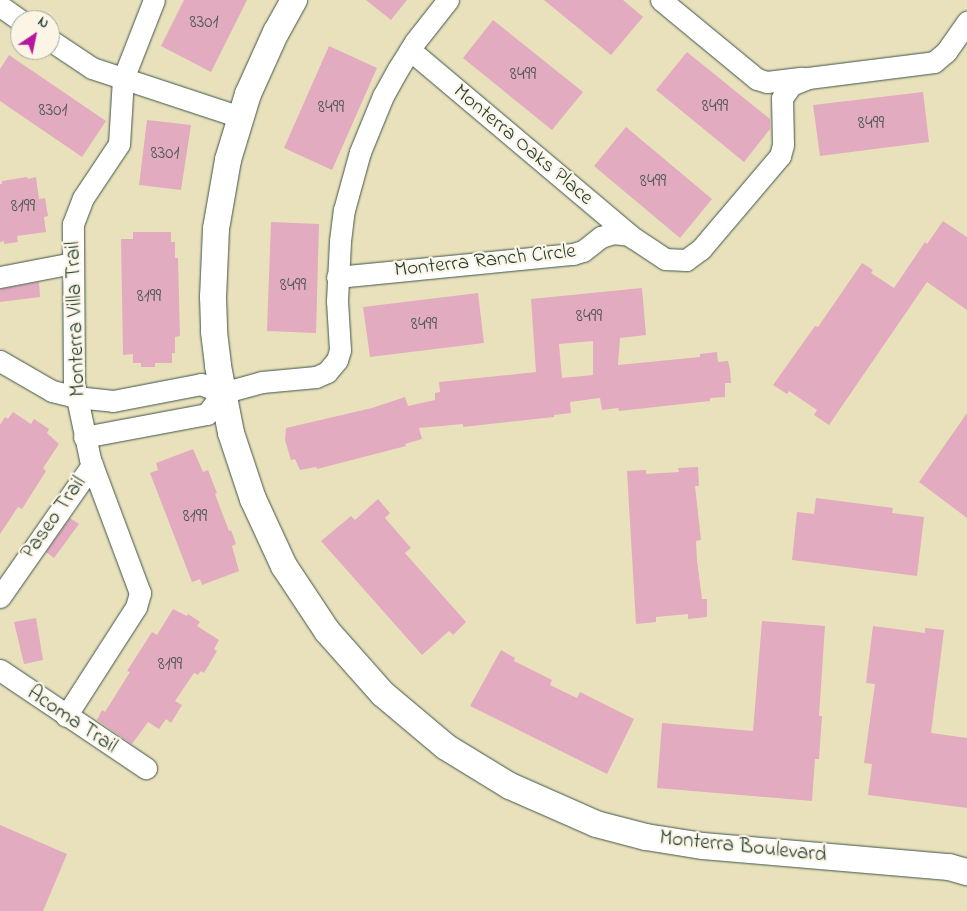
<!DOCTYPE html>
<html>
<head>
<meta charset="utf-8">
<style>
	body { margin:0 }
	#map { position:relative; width:967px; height:911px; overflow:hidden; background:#e9e1bc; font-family:"Indie Flower",sans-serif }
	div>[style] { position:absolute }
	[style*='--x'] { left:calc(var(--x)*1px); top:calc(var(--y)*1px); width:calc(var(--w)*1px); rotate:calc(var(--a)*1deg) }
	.building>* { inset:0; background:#e2abc0 }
	.roads { filter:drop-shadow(0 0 1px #3d5648) drop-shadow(0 0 1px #3d5648) }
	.minor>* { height:21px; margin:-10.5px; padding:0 10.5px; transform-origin:10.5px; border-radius:10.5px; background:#fff }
	.tertiary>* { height:26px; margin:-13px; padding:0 13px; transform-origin:13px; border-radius:13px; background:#fff }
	span { translate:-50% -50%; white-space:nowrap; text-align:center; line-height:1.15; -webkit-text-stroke:4.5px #fcf5e5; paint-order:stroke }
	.number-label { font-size:19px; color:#505857 }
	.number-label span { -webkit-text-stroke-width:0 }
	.street-label { font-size:21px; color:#1f3d34 }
	.north { position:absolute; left:10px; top:10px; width:50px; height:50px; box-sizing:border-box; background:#fcf5e5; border:1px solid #a4ab9e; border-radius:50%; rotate:34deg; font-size:14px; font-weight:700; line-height:20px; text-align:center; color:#1f3d34 }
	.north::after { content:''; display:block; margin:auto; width:18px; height:22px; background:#b5179e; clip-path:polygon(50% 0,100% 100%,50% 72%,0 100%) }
</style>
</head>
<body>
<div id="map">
	<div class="building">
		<div style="clip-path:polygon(184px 0,247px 0,211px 72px,161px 46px)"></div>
		<div style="clip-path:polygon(366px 0,407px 0,391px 20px)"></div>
		<div style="clip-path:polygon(544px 0,623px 0,643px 17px,611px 55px)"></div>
		<div style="clip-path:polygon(493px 20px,583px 92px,552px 130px,463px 58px)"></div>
		<div style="clip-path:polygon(329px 46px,377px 68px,332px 170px,284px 148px)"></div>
		<div style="clip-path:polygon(687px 52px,770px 119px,770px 129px,744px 162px,656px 90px)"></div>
		<div style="clip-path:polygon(9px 55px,106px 121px,82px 157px,0 101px,0 69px)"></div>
		<div style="clip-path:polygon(923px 92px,929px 142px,820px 156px,813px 105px)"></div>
		<div style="clip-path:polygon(147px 120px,191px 125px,181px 190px,139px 185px)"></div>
		<div style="clip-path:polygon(626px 127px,712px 199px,680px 238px,594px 166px)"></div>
		<div style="clip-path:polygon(27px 177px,28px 179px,36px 177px,39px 199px,45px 198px,48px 216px,44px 217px,46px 232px,17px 236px,18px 242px,4px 244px,4px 241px,0 242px,0 184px,2px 184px,2px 181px)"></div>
		<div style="clip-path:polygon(943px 221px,967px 237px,967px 310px,927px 282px,829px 425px,814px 415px,817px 410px,789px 391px,787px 394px,773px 385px,815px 326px,818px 327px,862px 263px,873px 270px,871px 273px,894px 288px,925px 242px,927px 244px)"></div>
		<div style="clip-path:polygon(271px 222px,319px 224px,316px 333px,267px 331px)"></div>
		<div style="clip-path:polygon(133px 232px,171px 232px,171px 242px,175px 242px,175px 258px,178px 258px,180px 336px,175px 337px,175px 353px,172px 353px,172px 363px,155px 363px,155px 367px,141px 367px,141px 363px,133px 363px,133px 354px,123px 355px,121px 239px,133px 239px)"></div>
		<div style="clip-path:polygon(39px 282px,40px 297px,0 302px,0 289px)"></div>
		<div style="clip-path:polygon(evenodd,642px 288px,646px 335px,620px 338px,618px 365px,700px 357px,700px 354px,717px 352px,718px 362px,728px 361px,730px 369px,731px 383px,725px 383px,725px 397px,710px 398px,710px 401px,619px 411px,618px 408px,602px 410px,600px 398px,570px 402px,571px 413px,554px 415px,554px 417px,463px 427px,463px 424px,419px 428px,422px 439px,405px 444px,406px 446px,317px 469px,316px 467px,300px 470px,295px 459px,291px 460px,285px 440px,286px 428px,372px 408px,405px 397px,408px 406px,435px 400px,435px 393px,440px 392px,439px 382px,536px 372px,531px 299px,642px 288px,593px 341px,593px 375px,562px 378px,559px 344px,593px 341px)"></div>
		<div style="clip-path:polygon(478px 293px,484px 343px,370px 357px,363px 307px)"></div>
		<div style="clip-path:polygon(13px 412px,31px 424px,34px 419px,49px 429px,47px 433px,59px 444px,43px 468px,46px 471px,22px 509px,18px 507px,0 534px,0 425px,5px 417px,8px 419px)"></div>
		<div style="clip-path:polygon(967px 413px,967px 518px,919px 482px)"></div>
		<div style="clip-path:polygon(193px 449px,203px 472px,208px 470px,217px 493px,215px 494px,229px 531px,231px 530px,236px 544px,232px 546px,239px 571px,202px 585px,200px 579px,192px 582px,150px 473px,158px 470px,156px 463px)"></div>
		<div style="clip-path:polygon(698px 467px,699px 486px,695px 486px,701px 540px,696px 541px,697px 560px,702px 599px,707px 599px,707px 617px,688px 619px,688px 614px,656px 617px,656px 622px,636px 624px,627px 471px,646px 470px,646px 474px,679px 472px,678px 468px)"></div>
		<div style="clip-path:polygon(816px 498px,893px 508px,892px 513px,924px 517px,917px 576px,792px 560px,797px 512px,814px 514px)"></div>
		<div style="clip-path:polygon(378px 499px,390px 513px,385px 518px,411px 548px,405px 553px,466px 622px,453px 635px,449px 631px,422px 655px,321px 541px,351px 516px,355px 520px)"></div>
		<div style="clip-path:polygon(70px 518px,79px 524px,54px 558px,46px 552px)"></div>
		<div style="clip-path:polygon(173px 609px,187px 616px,188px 614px,200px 622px,197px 626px,219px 640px,214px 649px,217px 651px,204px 673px,201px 671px,198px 675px,194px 673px,175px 701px,182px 705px,171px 723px,166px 719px,159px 729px,148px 722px,132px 744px,97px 720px,102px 710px,105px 712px,130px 672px,127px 671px,152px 632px,157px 635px)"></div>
		<div style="clip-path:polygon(36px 618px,43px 660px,24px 664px,14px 622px)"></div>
		<div style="clip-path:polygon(762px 621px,825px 626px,819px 716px,822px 716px,819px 759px,815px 759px,812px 801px,657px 788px,662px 723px,753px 731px)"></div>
		<div style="clip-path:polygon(873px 626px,925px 633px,925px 628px,944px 630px,931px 733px,967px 738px,967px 808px,868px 795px,872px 764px,864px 763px,875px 684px,866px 683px)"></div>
		<div style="clip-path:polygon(501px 650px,515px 658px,514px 661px,552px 680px,550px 685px,577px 698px,580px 692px,634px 719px,607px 774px,470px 706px)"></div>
		<div style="clip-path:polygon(0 825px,67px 854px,43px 911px,0 911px)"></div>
	</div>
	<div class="roads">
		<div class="minor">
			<div style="--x:661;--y:0;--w:124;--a:39.5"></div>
			<div style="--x:757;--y:79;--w:10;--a:17"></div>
			<div style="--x:767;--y:82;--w:35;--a:-7"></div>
			<div style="--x:0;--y:6;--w:24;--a:35"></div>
			<div style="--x:50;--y:40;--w:50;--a:33.7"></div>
			<div style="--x:92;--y:68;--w:156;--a:18.3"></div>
			<div style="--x:410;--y:50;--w:292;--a:40.1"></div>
			<div style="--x:0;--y:277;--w:74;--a:-10.9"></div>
			<div style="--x:337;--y:277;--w:237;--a:-5.6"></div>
			<div style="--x:573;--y:254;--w:10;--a:-17"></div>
			<div style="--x:583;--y:251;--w:23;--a:-38"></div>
			<div style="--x:601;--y:237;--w:13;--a:-18"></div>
			<div style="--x:613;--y:233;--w:16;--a:7"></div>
			<div style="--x:629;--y:235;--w:43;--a:33.7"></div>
			<div style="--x:665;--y:259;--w:21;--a:3"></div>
			<div style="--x:686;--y:260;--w:19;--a:-36"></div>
			<div style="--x:701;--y:249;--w:122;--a:-49.7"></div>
			<div style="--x:780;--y:156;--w:11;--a:-75"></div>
			<div style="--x:783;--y:145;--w:47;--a:-91.2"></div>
			<div style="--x:782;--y:98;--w:16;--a:-55"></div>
			<div style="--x:791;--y:85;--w:18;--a:-22"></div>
			<div style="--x:808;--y:78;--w:127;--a:-7.2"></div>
			<div style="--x:934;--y:62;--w:16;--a:-40"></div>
			<div style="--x:946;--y:52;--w:37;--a:-55"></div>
			<div style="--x:0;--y:361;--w:60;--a:30"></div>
			<div style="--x:52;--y:391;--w:25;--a:14"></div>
			<div style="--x:76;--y:397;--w:37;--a:6"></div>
			<div style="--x:113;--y:401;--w:90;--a:-10.9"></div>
			<div style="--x:201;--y:384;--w:23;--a:23"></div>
			<div style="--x:222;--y:393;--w:41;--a:-15.4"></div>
			<div style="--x:262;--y:382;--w:54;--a:-5.3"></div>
			<div style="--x:316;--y:377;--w:12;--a:-24"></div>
			<div style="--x:327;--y:372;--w:16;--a:-50"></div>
			<div style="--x:337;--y:360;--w:10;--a:-73"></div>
			<div style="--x:340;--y:350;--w:49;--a:-93.5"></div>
			<div style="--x:337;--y:301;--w:60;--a:-87.1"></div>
			<div style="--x:340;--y:241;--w:31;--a:-83"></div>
			<div style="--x:344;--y:210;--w:60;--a:-74.6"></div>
			<div style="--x:360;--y:152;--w:61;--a:-67.7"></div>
			<div style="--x:383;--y:96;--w:31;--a:-61"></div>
			<div style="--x:398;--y:69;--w:31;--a:-58"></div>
			<div style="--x:414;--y:43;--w:55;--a:-51.7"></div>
			<div style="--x:84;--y:437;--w:125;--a:-10.6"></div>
			<div style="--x:207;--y:414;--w:26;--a:-54"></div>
			<div style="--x:0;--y:597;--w:161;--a:-55.1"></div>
			<div style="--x:0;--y:670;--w:176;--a:33.9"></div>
			<div style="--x:66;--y:716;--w:130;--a:-57.3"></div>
			<div style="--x:136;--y:607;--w:15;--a:-74"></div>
			<div style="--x:140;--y:593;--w:143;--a:-110.5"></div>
			<div style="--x:90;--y:459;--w:77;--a:-102"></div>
			<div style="--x:74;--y:384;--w:160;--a:-90.4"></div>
			<div style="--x:73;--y:224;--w:28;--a:-69"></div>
			<div style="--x:83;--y:198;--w:65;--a:-56.3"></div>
			<div style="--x:119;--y:144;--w:65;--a:-86.5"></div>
			<div style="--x:123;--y:79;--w:85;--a:-68.6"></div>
		</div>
		<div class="tertiary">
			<div style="--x:294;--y:0;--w:37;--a:119"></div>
			<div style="--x:276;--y:32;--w:68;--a:114.3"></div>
			<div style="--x:248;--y:94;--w:69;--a:106.9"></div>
			<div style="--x:228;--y:160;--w:70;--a:99.9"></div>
			<div style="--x:216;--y:229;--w:68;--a:92.5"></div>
			<div style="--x:213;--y:297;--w:35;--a:88"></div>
			<div style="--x:214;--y:332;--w:34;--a:83"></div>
			<div style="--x:218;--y:366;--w:68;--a:79"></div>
			<div style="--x:231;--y:433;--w:70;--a:71.6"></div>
			<div style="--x:253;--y:499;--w:74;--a:65.2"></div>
			<div style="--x:284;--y:566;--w:78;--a:56.5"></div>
			<div style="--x:327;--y:631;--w:84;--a:48.4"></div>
			<div style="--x:383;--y:694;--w:82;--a:40.1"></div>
			<div style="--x:446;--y:747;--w:75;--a:31.4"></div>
			<div style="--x:510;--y:786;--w:94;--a:23.8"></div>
			<div style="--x:596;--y:824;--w:52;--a:14.6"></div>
			<div style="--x:646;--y:837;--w:58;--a:9"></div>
			<div style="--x:703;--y:846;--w:247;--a:4.9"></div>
			<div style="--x:949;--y:867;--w:19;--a:16"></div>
		</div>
	</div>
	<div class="number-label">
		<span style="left:204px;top:23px">8301</span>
		<span style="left:523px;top:75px">8499</span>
		<span style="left:715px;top:107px">8499</span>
		<span style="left:331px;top:108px">8499</span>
		<span style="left:53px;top:111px">8301</span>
		<span style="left:871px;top:124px">8499</span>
		<span style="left:165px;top:154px">8301</span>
		<span style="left:653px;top:182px">8499</span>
		<span style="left:23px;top:207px">8199</span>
		<span style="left:293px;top:286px">8499</span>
		<span style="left:149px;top:297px">8199</span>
		<span style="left:589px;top:317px">8499</span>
		<span style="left:424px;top:325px">8499</span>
		<span style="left:195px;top:517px">8199</span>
		<span style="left:170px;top:665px">8199</span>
	</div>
	<div class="street-label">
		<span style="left:523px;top:145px;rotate:40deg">Monterra Oaks Place</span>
		<span style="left:485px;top:261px;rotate:-6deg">Monterra Ranch Circle</span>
		<span style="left:76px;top:319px;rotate:-92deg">Monterra Villa Trail</span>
		<span style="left:54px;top:518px;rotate:-55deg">Paseo Trail</span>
		<span style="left:72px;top:720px;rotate:34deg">Acoma Trail</span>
		<span style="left:743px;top:847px;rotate:6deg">Monterra Boulevard</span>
	</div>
	<div class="north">N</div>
</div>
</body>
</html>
